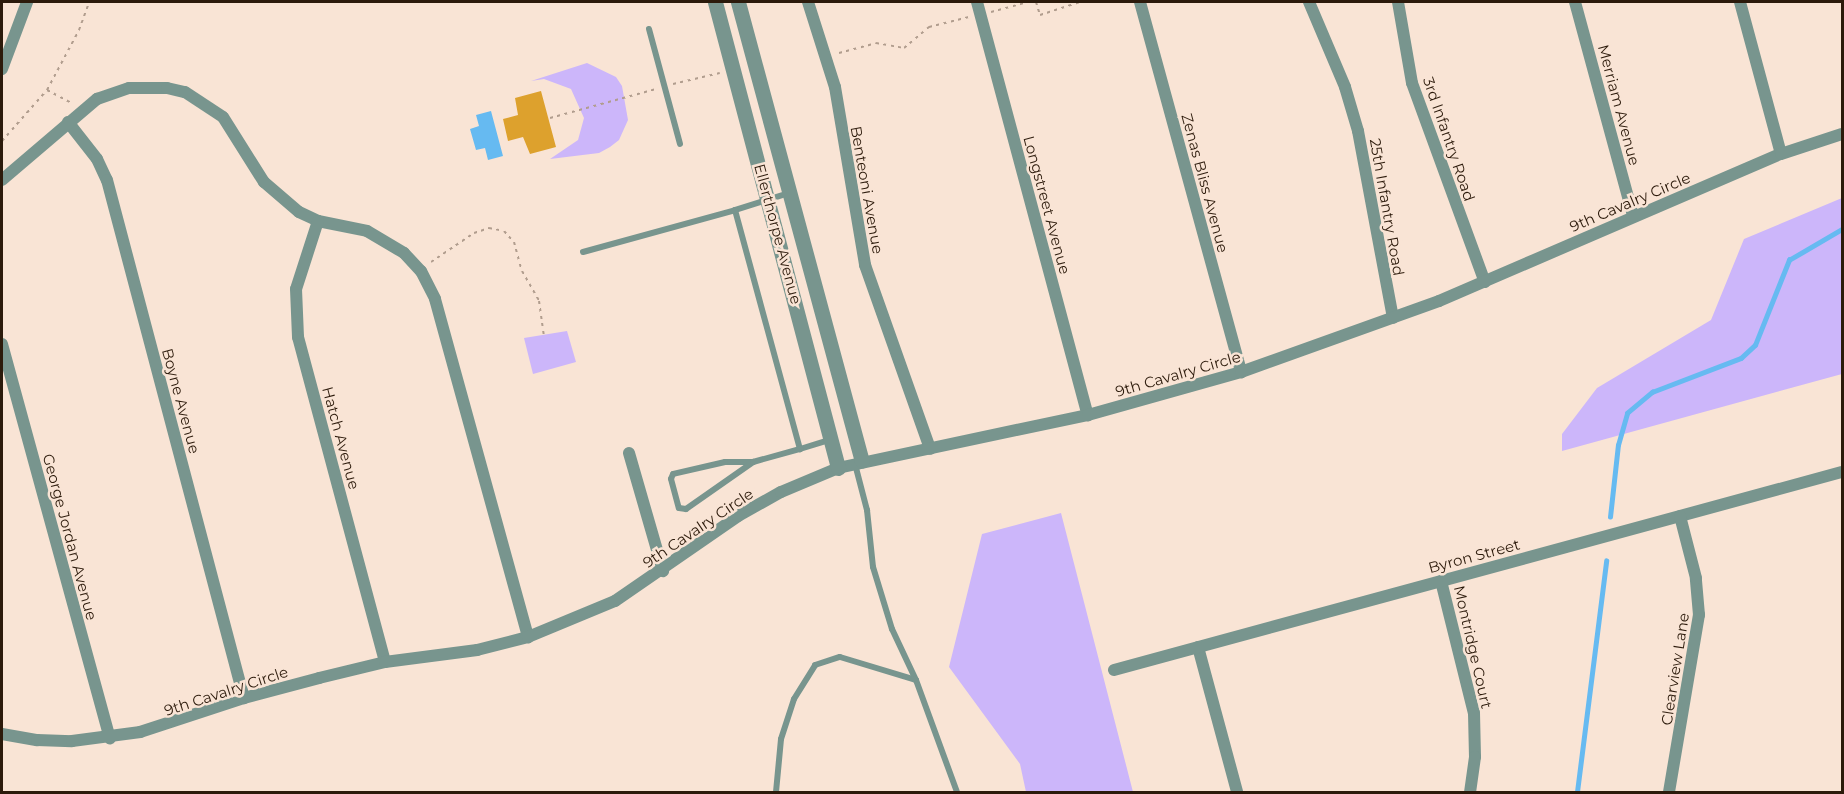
<!DOCTYPE html>
<html>
<head>
<meta charset="utf-8">
<style>
	body { margin:0 }
	#map { position:relative; width:1844px; height:794px; overflow:hidden; background:#f9e4d5; font-family:Montserrat,sans-serif }
	div>[style] { position:absolute }
	[style*='--x'] { left:calc(var(--x)*1px); top:calc(var(--y)*1px); width:calc(var(--w)*1px); rotate:calc(var(--a)*1deg) }
	.green>* { inset:0; background:#ccb6fa }
	.water>* { inset:0; background:#66baf1 }
	.stream>* { height:4.5px; margin:-2.25px; padding:0 2.25px; transform-origin:2.25px; border-radius:2.25px; background:#66baf1 }
	.building>* { inset:0; background:#dda12d }
	.path>* { height:2px; margin-top:-1px; transform-origin:0; background:repeating-linear-gradient(90deg,#b19d8e 0 3px,transparent 0 7.5px) }
	.service>* { height:6px; margin:-3px; padding:0 3px; transform-origin:3px; border-radius:3px; background:#78958e }
	.minor>* { height:12px; margin:-6px; padding:0 6px; transform-origin:6px; border-radius:6px; background:#78958e }
	.tertiary>* { height:15px; margin:-7.5px; padding:0 7.5px; transform-origin:7.5px; border-radius:7.5px; background:#78958e }
	span { translate:-50% -50%; white-space:nowrap; text-align:center; line-height:1.15; -webkit-text-stroke:5px #f9e4d5; paint-order:stroke }
	.street-label { font-size:15px; color:#2c1a0b }
	.frame { position:absolute; inset:0; border:3px solid #2c1a0b; pointer-events:none }
</style>
</head>
<body>
<div id="map">
	<div class="green">
		<div style="clip-path:polygon(587px 63px,616px 77px,622px 86px,628px 120px,619px 140px,610px 147px,599px 153px,550px 159px,578px 140px,584px 118px,571px 89px,544px 79px,531px 81px)"></div>
		<div style="clip-path:polygon(1842px 198px,1842px 374px,1562px 451px,1562px 434px,1597px 388px,1711px 320px,1744px 239px)"></div>
		<div style="clip-path:polygon(567px 331px,576px 362px,533px 374px,524px 338px)"></div>
		<div style="clip-path:polygon(1061px 513px,1133px 792px,1026px 792px,1020px 764px,949px 667px,982px 534px)"></div>
	</div>
	<div class="water">
		<div style="clip-path:polygon(491px 111px,503px 156px,488px 160px,485px 148px,476px 150px,470px 129px,479px 126px,476px 115px)"></div>
	</div>
	<div class="stream">
		<div style="--x:1610;--y:517;--w:72;--a:-83.7"></div>
		<div style="--x:1618;--y:445;--w:33;--a:-74"></div>
		<div style="--x:1627;--y:413;--w:33;--a:-40"></div>
		<div style="--x:1652;--y:392;--w:95;--a:-20.9"></div>
		<div style="--x:1741;--y:358;--w:19;--a:-43"></div>
		<div style="--x:1755;--y:345;--w:92;--a:-68.2"></div>
		<div style="--x:1789;--y:260;--w:61;--a:-30.3"></div>
		<div style="--x:1577;--y:792;--w:233;--a:-82.8"></div>
	</div>
	<div class="building">
		<div style="clip-path:polygon(541px 91px,556px 147px,530px 154px,523px 137px,508px 141px,503px 119px,518px 115px,515px 98px)"></div>
	</div>
	<div class="path">
		<div style="--x:1036;--y:2;--w:14;--a:73"></div>
		<div style="--x:1040;--y:15;--w:42;--a:-18"></div>
		<div style="--x:991;--y:12;--w:39;--a:-15"></div>
		<div style="--x:839;--y:53;--w:38;--a:-15"></div>
		<div style="--x:876;--y:43;--w:28;--a:10"></div>
		<div style="--x:904;--y:48;--w:33;--a:-40"></div>
		<div style="--x:929;--y:27;--w:41;--a:-14"></div>
		<div style="--x:673;--y:84;--w:48;--a:-13.2"></div>
		<div style="--x:47;--y:90;--w:27;--a:28"></div>
		<div style="--x:550;--y:118;--w:110;--a:-15.3"></div>
		<div style="--x:2;--y:141;--w:68;--a:-48.6"></div>
		<div style="--x:47;--y:90;--w:68;--a:-61.9"></div>
		<div style="--x:79;--y:30;--w:30;--a:-70"></div>
		<div style="--x:431;--y:262;--w:52;--a:-34"></div>
		<div style="--x:474;--y:233;--w:16;--a:-18"></div>
		<div style="--x:489;--y:228;--w:15;--a:11"></div>
		<div style="--x:504;--y:231;--w:15;--a:48"></div>
		<div style="--x:514;--y:242;--w:30;--a:75"></div>
		<div style="--x:522;--y:271;--w:34;--a:60"></div>
		<div style="--x:539;--y:301;--w:36;--a:82"></div>
	</div>
	<div class="service">
		<div style="--x:649;--y:29;--w:119;--a:74.9"></div>
		<div style="--x:789;--y:193;--w:57;--a:162.5"></div>
		<div style="--x:735;--y:210;--w:248;--a:74.8"></div>
		<div style="--x:800;--y:449;--w:30;--a:-17"></div>
		<div style="--x:583;--y:252;--w:158;--a:-15.4"></div>
		<div style="--x:753;--y:462;--w:28;--a:180"></div>
		<div style="--x:725;--y:462;--w:53;--a:167"></div>
		<div style="--x:673;--y:474;--w:5;--a:112"></div>
		<div style="--x:671;--y:479;--w:30;--a:75"></div>
		<div style="--x:679;--y:508;--w:7;--a:8"></div>
		<div style="--x:686;--y:509;--w:82;--a:-35"></div>
		<div style="--x:753;--y:462;--w:49;--a:-15.5"></div>
		<div style="--x:855;--y:464;--w:48;--a:75.4"></div>
		<div style="--x:867;--y:510;--w:57;--a:84"></div>
		<div style="--x:873;--y:567;--w:65;--a:73"></div>
		<div style="--x:892;--y:629;--w:56;--a:64.8"></div>
		<div style="--x:916;--y:680;--w:119;--a:69.9"></div>
		<div style="--x:776;--y:792;--w:53;--a:-84.6"></div>
		<div style="--x:781;--y:739;--w:42;--a:-72"></div>
		<div style="--x:794;--y:699;--w:40;--a:-58"></div>
		<div style="--x:815;--y:665;--w:26;--a:-18"></div>
		<div style="--x:840;--y:657;--w:79;--a:16.8"></div>
	</div>
	<div class="minor">
		<div style="--x:808;--y:2;--w:89;--a:72.4"></div>
		<div style="--x:835;--y:87;--w:181;--a:80.4"></div>
		<div style="--x:865;--y:265;--w:195;--a:70.5"></div>
		<div style="--x:977;--y:2;--w:428;--a:75"></div>
		<div style="--x:1140;--y:2;--w:384;--a:74.7"></div>
		<div style="--x:1309;--y:2;--w:92;--a:67"></div>
		<div style="--x:1345;--y:87;--w:46;--a:73.5"></div>
		<div style="--x:1358;--y:131;--w:190;--a:79.4"></div>
		<div style="--x:1398;--y:2;--w:82;--a:80.2"></div>
		<div style="--x:1412;--y:83;--w:212;--a:69.9"></div>
		<div style="--x:1575;--y:2;--w:222;--a:74.8"></div>
		<div style="--x:1740;--y:2;--w:157;--a:74.9"></div>
		<div style="--x:2;--y:69;--w:72;--a:-69.5"></div>
		<div style="--x:68;--y:122;--w:47;--a:51.9"></div>
		<div style="--x:97;--y:159;--w:23;--a:65"></div>
		<div style="--x:107;--y:180;--w:536;--a:75.19"></div>
		<div style="--x:2;--y:180;--w:125;--a:-40.5"></div>
		<div style="--x:97;--y:99;--w:34;--a:-19"></div>
		<div style="--x:129;--y:88;--w:38;--a:0"></div>
		<div style="--x:167;--y:88;--w:18;--a:13"></div>
		<div style="--x:185;--y:92;--w:45;--a:33.3"></div>
		<div style="--x:223;--y:117;--w:77;--a:57.8"></div>
		<div style="--x:264;--y:182;--w:46;--a:40.6"></div>
		<div style="--x:299;--y:212;--w:21;--a:25"></div>
		<div style="--x:318;--y:221;--w:50;--a:11.5"></div>
		<div style="--x:367;--y:231;--w:43;--a:30.7"></div>
		<div style="--x:404;--y:253;--w:25;--a:47"></div>
		<div style="--x:421;--y:271;--w:31;--a:63"></div>
		<div style="--x:435;--y:299;--w:351;--a:74.6"></div>
		<div style="--x:318;--y:221;--w:71;--a:107.9"></div>
		<div style="--x:296;--y:289;--w:48;--a:87.6"></div>
		<div style="--x:298;--y:337;--w:336;--a:75"></div>
		<div style="--x:2;--y:344;--w:409;--a:74.7"></div>
		<div style="--x:629;--y:453;--w:123;--a:73.9"></div>
		<div style="--x:1441;--y:581;--w:136;--a:76"></div>
		<div style="--x:1474;--y:713;--w:44;--a:88.7"></div>
		<div style="--x:1475;--y:757;--w:35;--a:98"></div>
		<div style="--x:1198;--y:647;--w:150;--a:74.9"></div>
		<div style="--x:1114;--y:670;--w:754;--a:-15.22"></div>
		<div style="--x:2;--y:734;--w:36;--a:10"></div>
		<div style="--x:37;--y:740;--w:35;--a:2"></div>
		<div style="--x:72;--y:741;--w:69;--a:-7.5"></div>
		<div style="--x:140;--y:732;--w:109;--a:-18.1"></div>
		<div style="--x:244;--y:698;--w:78;--a:-14.9"></div>
		<div style="--x:319;--y:678;--w:68;--a:-13.6"></div>
		<div style="--x:385;--y:662;--w:93;--a:-7.4"></div>
		<div style="--x:477;--y:650;--w:53;--a:-14.3"></div>
		<div style="--x:528;--y:637;--w:94;--a:-22.5"></div>
		<div style="--x:615;--y:601;--w:150;--a:-34.6"></div>
		<div style="--x:738;--y:516;--w:49;--a:-29.2"></div>
		<div style="--x:781;--y:492;--w:62;--a:-22.8"></div>
		<div style="--x:838;--y:468;--w:256;--a:-12"></div>
		<div style="--x:1088;--y:415;--w:159;--a:-15.7"></div>
		<div style="--x:1241;--y:372;--w:210;--a:-19.7"></div>
		<div style="--x:1439;--y:301;--w:372;--a:-23.3"></div>
		<div style="--x:1781;--y:154;--w:64;--a:-18.2"></div>
		<div style="--x:1669;--y:792;--w:180;--a:-80.4"></div>
		<div style="--x:1699;--y:615;--w:37;--a:-95"></div>
		<div style="--x:1696;--y:578;--w:64;--a:-104.5"></div>
	</div>
	<div class="tertiary">
		<div style="--x:715;--y:2;--w:482;--a:75.2"></div>
		<div style="--x:738;--y:2;--w:475;--a:74.9"></div>
	</div>
	<div class="street-label">
		<span style="left:1619px;top:105px;rotate:75deg">Merriam Avenue</span>
		<span style="left:1449px;top:139px;rotate:71deg">3rd Infantry Road</span>
		<span style="left:1205px;top:183px;rotate:75deg">Zenas Bliss Avenue</span>
		<span style="left:867px;top:190px;rotate:80deg">Benteoni Avenue</span>
		<span style="left:1630px;top:202px;rotate:-23deg">9th Cavalry Circle</span>
		<span style="left:1047px;top:205px;rotate:75deg">Longstreet Avenue</span>
		<span style="left:1387px;top:207px;rotate:80deg">25th Infantry Road</span>
		<span style="left:778px;top:234px;rotate:75deg">Ellerthorpe Avenue</span>
		<span style="left:1178px;top:374px;rotate:-16deg">9th Cavalry Circle</span>
		<span style="left:181px;top:401px;rotate:75deg">Boyne Avenue</span>
		<span style="left:341px;top:438px;rotate:75deg">Hatch Avenue</span>
		<span style="left:698px;top:528px;rotate:-34deg">9th Cavalry Circle</span>
		<span style="left:70px;top:537px;rotate:75deg">George Jordan Avenue</span>
		<span style="left:1474px;top:556px;rotate:-15deg">Byron Street</span>
		<span style="left:1473px;top:647px;rotate:77deg">Montridge Court</span>
		<span style="left:1675px;top:669px;rotate:-81deg">Clearview Lane</span>
		<span style="left:226px;top:691px;rotate:-18deg">9th Cavalry Circle</span>
	</div>
	<div class="frame"></div>
</div>
</body>
</html>
